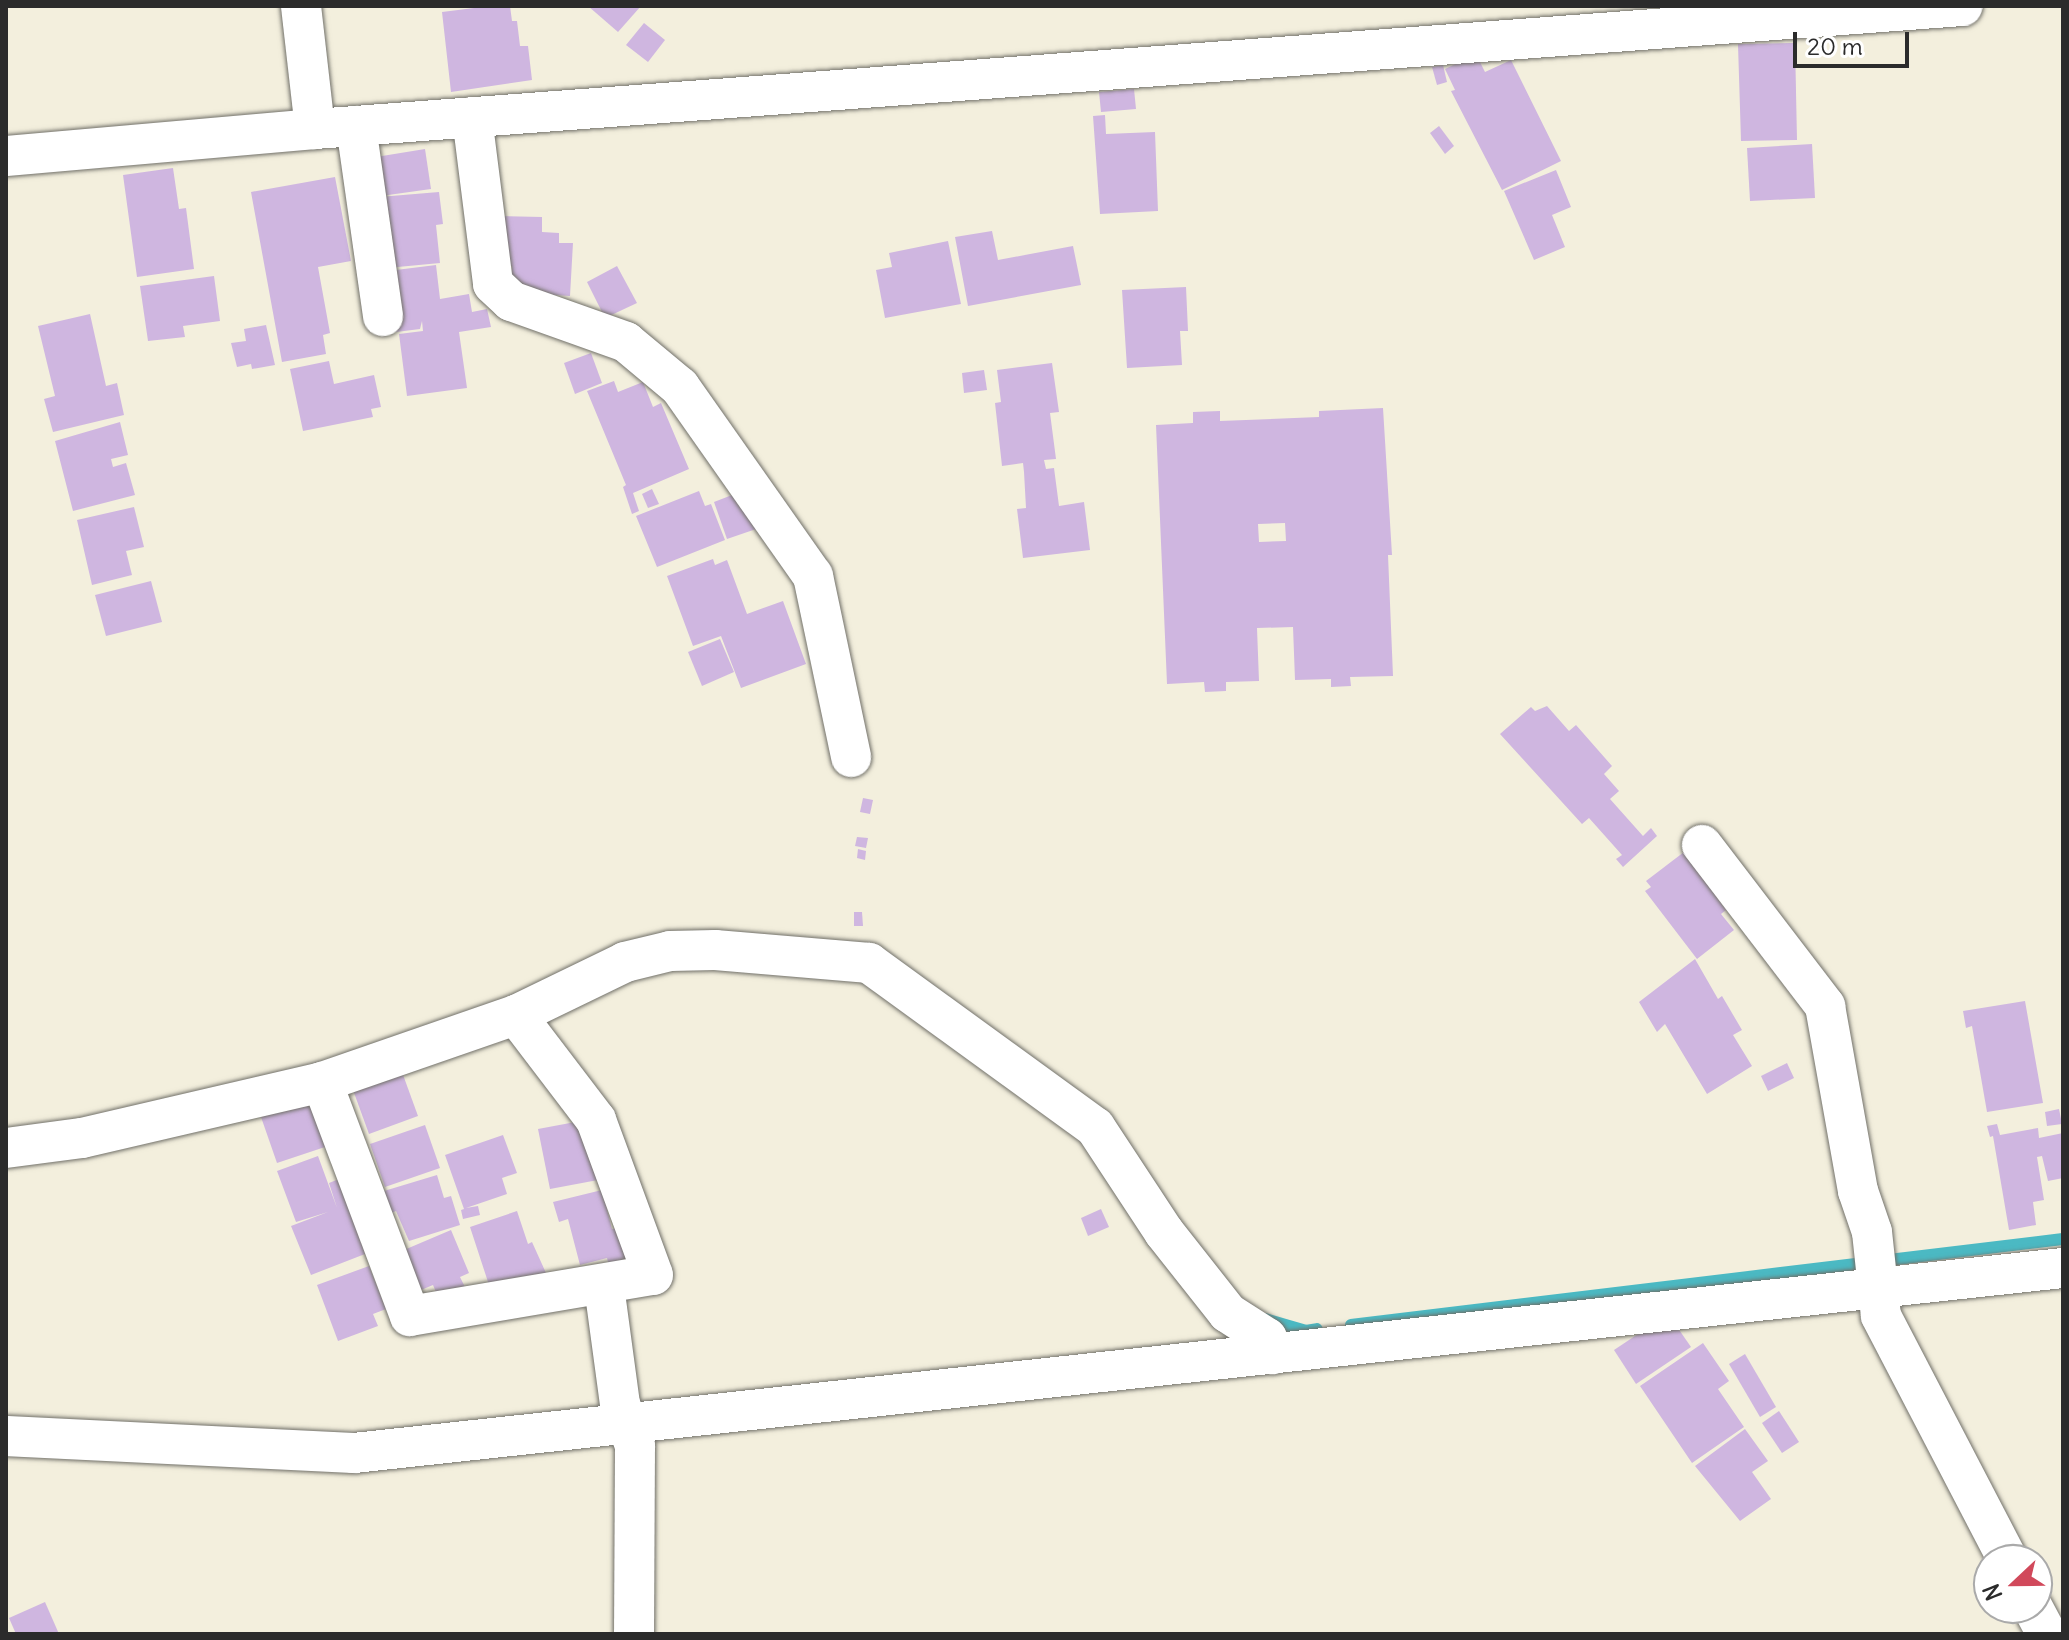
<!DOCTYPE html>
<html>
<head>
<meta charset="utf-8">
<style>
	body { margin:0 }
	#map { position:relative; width:2069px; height:1640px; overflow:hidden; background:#f3efdd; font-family:Delius,sans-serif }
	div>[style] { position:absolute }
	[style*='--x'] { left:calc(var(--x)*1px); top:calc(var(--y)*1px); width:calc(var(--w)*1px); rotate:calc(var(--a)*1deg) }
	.stream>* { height:12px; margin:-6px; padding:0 6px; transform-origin:6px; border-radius:6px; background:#4bb9c3 }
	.building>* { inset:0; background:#cfb6e0 }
	.roads { filter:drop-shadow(0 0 2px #717069) drop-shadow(0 0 2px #717069) }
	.street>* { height:40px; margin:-20px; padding:0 20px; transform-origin:20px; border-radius:20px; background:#fff }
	span { translate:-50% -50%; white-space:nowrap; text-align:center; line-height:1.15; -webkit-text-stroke:7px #fff; paint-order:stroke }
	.frame { position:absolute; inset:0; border:8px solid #2b2b2b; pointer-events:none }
	.north { position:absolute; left:1973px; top:1544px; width:80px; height:80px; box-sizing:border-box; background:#fff; border:2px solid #aaa; border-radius:50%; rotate:248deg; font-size:22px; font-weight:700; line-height:32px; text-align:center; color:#2b2b2b }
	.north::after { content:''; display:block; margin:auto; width:28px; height:36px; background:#d1495b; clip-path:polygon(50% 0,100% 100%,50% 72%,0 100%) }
	.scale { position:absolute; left:1793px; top:32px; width:116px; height:36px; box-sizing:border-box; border:4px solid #2b2b2b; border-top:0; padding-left:10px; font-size:24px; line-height:28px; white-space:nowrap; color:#2b2b2b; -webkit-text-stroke:6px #fff; paint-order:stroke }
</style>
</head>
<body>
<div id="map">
	<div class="stream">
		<div style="--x:1265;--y:1319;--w:43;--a:16.3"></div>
		<div style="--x:1306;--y:1331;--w:11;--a:-10"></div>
		<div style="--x:1351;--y:1325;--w:717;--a:-6.89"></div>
	</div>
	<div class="building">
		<div style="clip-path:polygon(490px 6px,510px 6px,512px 21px,517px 21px,520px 46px,528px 46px,532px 80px,451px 92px,442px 12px)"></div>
		<div style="clip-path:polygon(588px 6px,641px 6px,618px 32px)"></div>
		<div style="clip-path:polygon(644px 23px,665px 40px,648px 62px,626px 45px)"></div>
		<div style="clip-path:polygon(1795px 43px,1797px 140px,1741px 141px,1738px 44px)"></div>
		<div style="clip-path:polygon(1476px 54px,1485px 72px,1511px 60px,1561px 161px,1502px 190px,1451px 91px,1455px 90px,1445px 69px)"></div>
		<div style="clip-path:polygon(1443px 65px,1447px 82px,1437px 85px,1432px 67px)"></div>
		<div style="clip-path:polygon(1134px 89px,1136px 109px,1101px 112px,1099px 92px)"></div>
		<div style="clip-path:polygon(1105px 115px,1106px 134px,1155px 132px,1158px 211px,1100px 214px,1093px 116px)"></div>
		<div style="clip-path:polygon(1439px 126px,1454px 146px,1445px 154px,1430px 133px)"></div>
		<div style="clip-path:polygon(1812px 144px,1815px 198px,1750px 201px,1747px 148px)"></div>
		<div style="clip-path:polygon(425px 149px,431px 189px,381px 196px,376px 157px)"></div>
		<div style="clip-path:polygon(173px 168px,179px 209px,186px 208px,194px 269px,137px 277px,123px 175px)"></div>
		<div style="clip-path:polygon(1556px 170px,1571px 207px,1552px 215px,1565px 247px,1534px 260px,1504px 191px)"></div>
		<div style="clip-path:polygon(335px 177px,351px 261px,318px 267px,330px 333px,323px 335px,326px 354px,282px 362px,251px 192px)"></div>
		<div style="clip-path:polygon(439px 192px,443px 224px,436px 225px,440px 263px,387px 268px,379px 197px)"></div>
		<div style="clip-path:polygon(500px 216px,542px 217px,542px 232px,559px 233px,559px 243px,573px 243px,570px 296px,510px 292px,512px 266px,500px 265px)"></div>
		<div style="clip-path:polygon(992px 231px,998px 260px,1073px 246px,1081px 285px,968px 306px,955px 237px)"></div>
		<div style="clip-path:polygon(948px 241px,961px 304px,885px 318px,876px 270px,892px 267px,889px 253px)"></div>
		<div style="clip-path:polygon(436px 265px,440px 299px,469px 294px,472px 312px,487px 309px,491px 327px,459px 332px,467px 388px,407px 396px,399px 334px,423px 331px,422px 321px,420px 329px,396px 332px,388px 271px)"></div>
		<div style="clip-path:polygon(617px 266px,637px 303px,605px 318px,587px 282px)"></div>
		<div style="clip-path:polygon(214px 276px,220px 321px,183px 326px,185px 337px,148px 341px,140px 286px)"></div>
		<div style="clip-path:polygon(1186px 287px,1188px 331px,1180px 331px,1182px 365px,1127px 368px,1122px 290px)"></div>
		<div style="clip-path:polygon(90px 314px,106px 386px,117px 383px,124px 415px,53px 432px,44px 399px,55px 396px,38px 326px)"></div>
		<div style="clip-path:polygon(266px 325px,275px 365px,252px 369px,251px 364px,237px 367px,231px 343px,246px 341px,244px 329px)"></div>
		<div style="clip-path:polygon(591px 353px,602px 383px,575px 394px,564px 363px)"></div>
		<div style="clip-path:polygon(329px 361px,334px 384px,374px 375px,381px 407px,371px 409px,373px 417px,303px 431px,290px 369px)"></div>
		<div style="clip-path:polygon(1052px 363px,1059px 412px,1050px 413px,1056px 459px,1044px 460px,1046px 469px,1054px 468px,1059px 506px,1084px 502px,1090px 550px,1023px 558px,1017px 509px,1026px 508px,1024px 472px,1023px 463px,1002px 466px,995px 403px,1001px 402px,997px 370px)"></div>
		<div style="clip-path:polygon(984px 370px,987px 390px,964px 393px,962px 373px)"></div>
		<div style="clip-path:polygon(614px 381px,618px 392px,643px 382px,653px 407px,661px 403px,689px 469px,633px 493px,639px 511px,632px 514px,623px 487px,626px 485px,587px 391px)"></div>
		<div style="clip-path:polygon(evenodd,1383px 408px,1392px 555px,1388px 555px,1393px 676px,1350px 677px,1351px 686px,1331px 687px,1331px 679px,1295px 680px,1293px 627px,1257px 628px,1259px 681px,1226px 682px,1226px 691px,1205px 692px,1204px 682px,1167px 684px,1156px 425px,1193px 423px,1193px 412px,1220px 411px,1220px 421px,1319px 417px,1319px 411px,1383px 408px,1285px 523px,1286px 541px,1259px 542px,1258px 524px,1285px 523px)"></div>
		<div style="clip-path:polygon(120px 422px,128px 455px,111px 459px,113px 467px,126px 463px,135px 495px,73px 511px,55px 441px)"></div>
		<div style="clip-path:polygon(652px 489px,659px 504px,648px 508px,642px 494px)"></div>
		<div style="clip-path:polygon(745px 490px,759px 528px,727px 539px,714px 502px)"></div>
		<div style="clip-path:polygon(699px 491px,705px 506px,711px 504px,725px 540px,657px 567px,636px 516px)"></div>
		<div style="clip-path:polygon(134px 507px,144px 547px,126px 551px,132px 575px,92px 585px,77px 520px)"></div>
		<div style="clip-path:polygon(713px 559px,715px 565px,727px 560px,747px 614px,783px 601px,806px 664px,741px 688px,721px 636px,693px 646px,667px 576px)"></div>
		<div style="clip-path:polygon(151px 581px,162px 622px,106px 636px,95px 595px)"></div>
		<div style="clip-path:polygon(720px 639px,734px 672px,702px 686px,688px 652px)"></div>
		<div style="clip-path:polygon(1547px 706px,1569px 731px,1576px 725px,1612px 766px,1604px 774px,1619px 791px,1610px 799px,1643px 836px,1651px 828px,1657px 836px,1623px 867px,1616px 859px,1622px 855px,1589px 818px,1582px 824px,1500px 734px,1531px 707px,1535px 711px)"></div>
		<div style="clip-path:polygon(863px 798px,873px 800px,870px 814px,860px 812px)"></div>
		<div style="clip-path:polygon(857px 837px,868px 838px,866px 848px,855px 846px)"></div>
		<div style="clip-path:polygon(858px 849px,866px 851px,865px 860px,857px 858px)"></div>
		<div style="clip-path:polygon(1684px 852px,1726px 910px,1721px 914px,1734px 930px,1697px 959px,1645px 891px,1651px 887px,1646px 881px)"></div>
		<div style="clip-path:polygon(854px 912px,862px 912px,863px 926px,854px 926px)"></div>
		<div style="clip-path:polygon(1695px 959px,1718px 999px,1722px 996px,1742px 1030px,1733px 1035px,1752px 1066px,1707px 1094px,1665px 1024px,1657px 1032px,1639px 1002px)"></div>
		<div style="clip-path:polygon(2025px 1001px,2043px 1103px,1987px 1112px,1972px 1026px,1966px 1028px,1963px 1011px)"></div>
		<div style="clip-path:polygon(1787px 1063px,1794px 1078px,1768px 1091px,1761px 1076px)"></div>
		<div style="clip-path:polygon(402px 1072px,418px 1116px,369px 1134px,353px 1090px)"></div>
		<div style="clip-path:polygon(319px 1094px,328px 1146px,277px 1163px,261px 1117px)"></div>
		<div style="clip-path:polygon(2059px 1109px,2062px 1124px,2047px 1126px,2045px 1112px)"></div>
		<div style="clip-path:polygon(586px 1120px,598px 1180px,550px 1189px,538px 1129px)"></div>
		<div style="clip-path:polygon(1997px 1124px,2000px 1135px,2038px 1128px,2039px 1138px,2063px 1133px,2063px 1178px,2048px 1181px,2042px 1156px,2037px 1157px,2044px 1200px,2033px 1202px,2036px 1225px,2009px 1230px,1993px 1136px,1990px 1137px,1987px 1126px)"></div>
		<div style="clip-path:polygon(425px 1125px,440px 1168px,385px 1187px,370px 1144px)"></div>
		<div style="clip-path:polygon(503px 1135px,517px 1173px,502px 1178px,507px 1194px,466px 1208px,478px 1206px,480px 1215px,463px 1219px,461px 1210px,464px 1209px,445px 1155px)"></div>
		<div style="clip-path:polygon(318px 1156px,337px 1208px,329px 1183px,344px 1177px,365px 1254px,311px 1275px,291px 1226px,328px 1212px,296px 1222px,277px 1171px)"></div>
		<div style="clip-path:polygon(437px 1175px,444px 1198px,451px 1196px,460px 1225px,409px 1241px,396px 1211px,391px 1213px,384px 1191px)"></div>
		<div style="clip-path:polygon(602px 1190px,612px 1229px,628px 1225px,639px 1267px,611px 1274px,607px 1258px,580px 1265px,568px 1219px,559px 1222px,553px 1202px)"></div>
		<div style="clip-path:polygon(1101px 1209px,1109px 1227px,1088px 1236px,1081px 1218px)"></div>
		<div style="clip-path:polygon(517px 1211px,528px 1244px,532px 1242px,546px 1273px,489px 1285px,470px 1227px)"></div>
		<div style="clip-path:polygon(451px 1230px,469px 1273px,460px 1277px,465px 1287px,439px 1299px,433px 1285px,421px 1290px,404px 1250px)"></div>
		<div style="clip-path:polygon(369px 1266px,386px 1309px,373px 1314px,378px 1326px,338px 1341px,317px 1285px)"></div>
		<div style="clip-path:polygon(1673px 1321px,1691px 1347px,1636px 1384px,1614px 1350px,1653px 1324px)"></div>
		<div style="clip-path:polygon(1703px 1343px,1729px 1381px,1718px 1389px,1744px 1427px,1692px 1463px,1640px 1386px)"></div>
		<div style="clip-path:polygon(1745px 1354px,1776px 1407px,1760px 1417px,1729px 1364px)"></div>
		<div style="clip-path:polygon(1779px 1411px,1799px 1442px,1782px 1453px,1762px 1423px)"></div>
		<div style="clip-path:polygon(1745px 1429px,1768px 1461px,1752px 1472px,1771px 1499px,1740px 1521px,1695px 1466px)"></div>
		<div style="clip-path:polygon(45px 1602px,59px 1634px,16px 1634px,9px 1618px)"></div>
	</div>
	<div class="roads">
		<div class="street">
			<div style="--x:301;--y:6;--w:124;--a:83.5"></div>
			<div style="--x:472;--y:117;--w:168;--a:82.8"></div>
			<div style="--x:493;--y:284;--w:25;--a:43"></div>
			<div style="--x:511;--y:301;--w:122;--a:19.6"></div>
			<div style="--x:626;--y:342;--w:70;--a:39.8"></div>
			<div style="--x:680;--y:387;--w:231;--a:54.9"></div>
			<div style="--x:813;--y:576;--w:185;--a:78.1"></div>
			<div style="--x:356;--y:126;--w:192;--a:81.9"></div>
			<div style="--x:6;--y:156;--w:310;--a:-5"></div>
			<div style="--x:315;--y:129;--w:1652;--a:-4.27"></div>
			<div style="--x:1702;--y:845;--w:203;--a:52.6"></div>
			<div style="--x:1825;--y:1006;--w:188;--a:79.9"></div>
			<div style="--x:1858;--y:1191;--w:43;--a:71.1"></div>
			<div style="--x:1872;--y:1232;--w:84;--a:83.9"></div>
			<div style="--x:1881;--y:1316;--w:275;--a:62.5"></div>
			<div style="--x:322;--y:1082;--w:250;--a:69.4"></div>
			<div style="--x:410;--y:1316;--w:246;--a:-9.6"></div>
			<div style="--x:653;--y:1275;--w:165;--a:-110.2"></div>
			<div style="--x:596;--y:1120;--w:132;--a:-127.3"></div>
			<div style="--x:6;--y:1148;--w:77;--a:-7.5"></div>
			<div style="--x:82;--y:1138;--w:246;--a:-13.1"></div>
			<div style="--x:322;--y:1082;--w:205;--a:-19.1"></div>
			<div style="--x:516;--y:1015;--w:121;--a:-25.9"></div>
			<div style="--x:625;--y:962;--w:46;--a:-13.7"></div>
			<div style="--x:670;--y:951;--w:45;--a:-1.3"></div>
			<div style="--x:715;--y:950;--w:155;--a:4.8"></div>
			<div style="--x:869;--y:963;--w:279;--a:36"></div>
			<div style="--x:1095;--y:1127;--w:126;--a:56.7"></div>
			<div style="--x:1164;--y:1232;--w:103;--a:51.7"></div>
			<div style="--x:1228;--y:1313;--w:46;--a:32.7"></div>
			<div style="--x:1267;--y:1338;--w:17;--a:73"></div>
			<div style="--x:604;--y:1286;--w:119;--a:82.3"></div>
			<div style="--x:620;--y:1404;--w:45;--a:70.3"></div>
			<div style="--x:635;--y:1446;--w:188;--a:90.3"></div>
			<div style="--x:6;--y:1436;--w:348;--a:2.8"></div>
			<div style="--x:354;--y:1453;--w:1719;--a:-6.18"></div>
			<div style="--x:2033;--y:1608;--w:30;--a:62"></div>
		</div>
	</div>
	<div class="frame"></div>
	<div class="north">N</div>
	<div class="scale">20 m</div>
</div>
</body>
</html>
